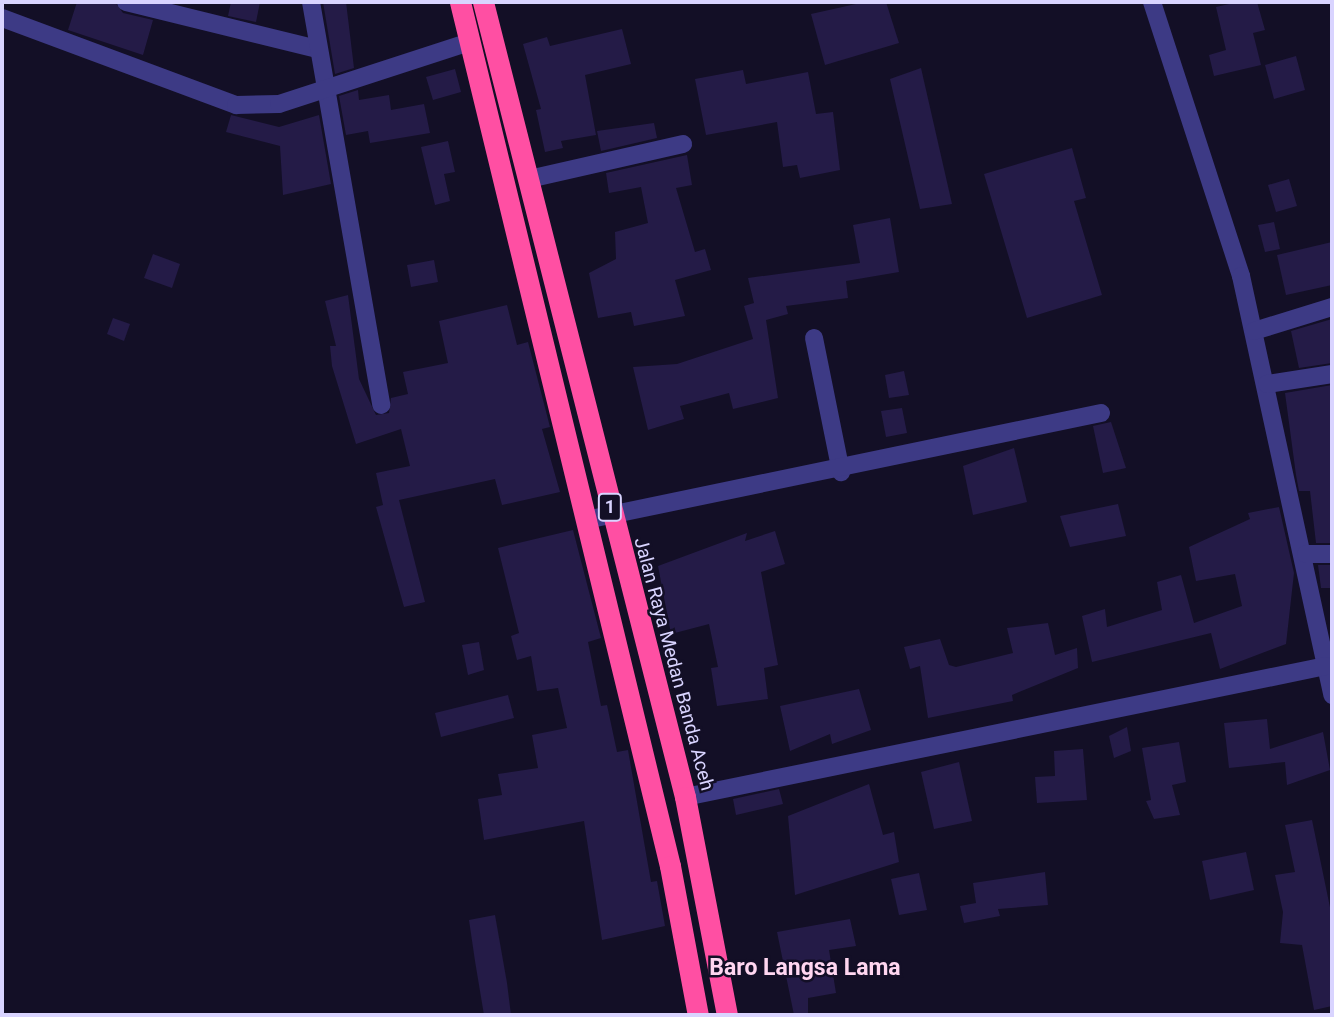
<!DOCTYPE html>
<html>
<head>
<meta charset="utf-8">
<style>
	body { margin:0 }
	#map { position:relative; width:1334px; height:1017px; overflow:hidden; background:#130f26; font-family:Roboto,sans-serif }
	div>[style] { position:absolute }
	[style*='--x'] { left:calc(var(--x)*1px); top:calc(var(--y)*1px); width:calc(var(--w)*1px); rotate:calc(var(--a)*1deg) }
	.building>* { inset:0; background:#241b47 }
	.street>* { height:18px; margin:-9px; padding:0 9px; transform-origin:9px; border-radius:9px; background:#3d3a85 }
	.highway>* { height:21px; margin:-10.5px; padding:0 10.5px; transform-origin:10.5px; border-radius:10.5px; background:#ff4fa3 }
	span { translate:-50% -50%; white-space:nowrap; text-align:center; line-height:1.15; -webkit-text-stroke:5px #130f26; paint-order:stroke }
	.shield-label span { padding:2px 5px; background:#130f26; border:2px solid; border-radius:5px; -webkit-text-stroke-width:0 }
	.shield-label { font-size:18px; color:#d9d4ff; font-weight:700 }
	.street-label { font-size:19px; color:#d9d4ff }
	.quarter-label { font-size:23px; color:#ffd6f0; font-weight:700 }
	.frame { position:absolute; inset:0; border:4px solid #d9d4ff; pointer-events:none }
</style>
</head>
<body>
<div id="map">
	<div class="building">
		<div style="clip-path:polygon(77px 2px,115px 2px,123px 13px,153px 20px,143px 55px,68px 30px)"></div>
		<div style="clip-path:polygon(231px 2px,260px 2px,256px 22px,228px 16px)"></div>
		<div style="clip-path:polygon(323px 2px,346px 2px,354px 68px,335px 74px)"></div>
		<div style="clip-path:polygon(865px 2px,886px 2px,899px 43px,825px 65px,811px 14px)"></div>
		<div style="clip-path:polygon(1238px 2px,1257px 2px,1265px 30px,1253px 33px,1261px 65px,1214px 76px,1209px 55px,1226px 50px,1216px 7px)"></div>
		<div style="clip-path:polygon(622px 29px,631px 64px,585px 75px,596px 135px,561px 141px,563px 148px,545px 152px,536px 110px,541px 109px,523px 44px,547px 37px,550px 46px)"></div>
		<div style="clip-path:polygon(1296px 56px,1305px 90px,1274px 99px,1265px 65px)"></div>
		<div style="clip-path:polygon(921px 68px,952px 204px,920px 209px,890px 79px)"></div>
		<div style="clip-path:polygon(455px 69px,461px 92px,433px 100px,426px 77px)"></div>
		<div style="clip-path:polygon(743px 70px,746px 84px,808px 72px,816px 114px,833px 112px,840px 170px,800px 178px,797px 165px,783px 167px,777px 122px,706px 135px,695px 79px)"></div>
		<div style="clip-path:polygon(358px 90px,359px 100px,389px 95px,391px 110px,424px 104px,430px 133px,370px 143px,368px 131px,346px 135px,339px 96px)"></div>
		<div style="clip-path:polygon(231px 115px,279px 127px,319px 115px,331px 184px,283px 195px,280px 146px,226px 132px)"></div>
		<div style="clip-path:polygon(654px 123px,657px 138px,601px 151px,597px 131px)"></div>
		<div style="clip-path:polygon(448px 141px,455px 172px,444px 174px,450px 201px,435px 205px,421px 147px)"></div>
		<div style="clip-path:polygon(1072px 148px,1086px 198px,1074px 201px,1102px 295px,1027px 318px,984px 174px)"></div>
		<div style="clip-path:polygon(687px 155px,692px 185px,676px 188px,695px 252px,705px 249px,711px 270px,675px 280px,685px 316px,634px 326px,631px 312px,598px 318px,589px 273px,616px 259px,615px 232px,648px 223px,641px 187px,609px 193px,606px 173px)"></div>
		<div style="clip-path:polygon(1289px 179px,1297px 206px,1276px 212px,1268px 185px)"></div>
		<div style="clip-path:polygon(890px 218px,899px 272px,846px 281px,848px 298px,786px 306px,788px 314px,766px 320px,778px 398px,733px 409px,729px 393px,680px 406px,684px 419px,648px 430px,633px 367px,677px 364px,753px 339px,744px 306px,754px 303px,748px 278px,860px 263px,853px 225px)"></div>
		<div style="clip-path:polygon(1274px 222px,1280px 249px,1265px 252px,1258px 225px)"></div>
		<div style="clip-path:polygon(1332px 242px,1332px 285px,1286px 295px,1277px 255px)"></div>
		<div style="clip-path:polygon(153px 254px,180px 264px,172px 288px,144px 278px)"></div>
		<div style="clip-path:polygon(434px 260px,438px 282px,411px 287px,407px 265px)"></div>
		<div style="clip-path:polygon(348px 295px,359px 379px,376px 415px,389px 413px,391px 398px,408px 394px,403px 372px,448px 363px,439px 321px,507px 305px,517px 345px,528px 342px,550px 427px,542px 429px,560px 492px,502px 505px,495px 479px,399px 500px,425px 602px,404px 607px,376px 507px,383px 505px,376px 473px,410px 466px,401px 429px,356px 444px,332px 366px,330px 346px,336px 346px,325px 301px)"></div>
		<div style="clip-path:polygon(113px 318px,130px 324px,124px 341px,107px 334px)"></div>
		<div style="clip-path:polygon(1332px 319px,1332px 363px,1299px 368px,1291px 331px)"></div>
		<div style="clip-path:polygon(904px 371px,909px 395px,889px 398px,885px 375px)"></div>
		<div style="clip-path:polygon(1332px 385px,1332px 543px,1316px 543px,1310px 491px,1299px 491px,1296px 475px,1285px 393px)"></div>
		<div style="clip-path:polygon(902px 408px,907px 433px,886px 437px,881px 411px)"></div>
		<div style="clip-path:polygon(1111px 422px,1126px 468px,1103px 473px,1093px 426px)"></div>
		<div style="clip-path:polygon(1014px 448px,1027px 502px,973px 515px,963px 466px)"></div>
		<div style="clip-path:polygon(1118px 504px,1126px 536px,1070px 547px,1060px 516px)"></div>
		<div style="clip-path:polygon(1279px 507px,1294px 573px,1286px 644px,1220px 669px,1211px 633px,1092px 662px,1082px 616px,1105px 609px,1107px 627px,1162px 610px,1157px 582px,1181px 575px,1194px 623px,1242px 606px,1235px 574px,1196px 581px,1189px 547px,1250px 519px,1248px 513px)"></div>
		<div style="clip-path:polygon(573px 530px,601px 638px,588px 642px,601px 706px,607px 705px,617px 752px,628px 750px,651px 882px,657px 881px,665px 926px,602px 940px,584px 821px,484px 840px,478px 799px,502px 795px,498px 774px,538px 768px,532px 735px,567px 728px,558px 688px,537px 691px,531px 656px,517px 660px,511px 636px,519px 633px,498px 548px)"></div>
		<div style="clip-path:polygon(775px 531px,785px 564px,761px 572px,778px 665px,764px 668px,768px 699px,717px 706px,711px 668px,718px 667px,709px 624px,671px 634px,658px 566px,747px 533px,745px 541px)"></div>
		<div style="clip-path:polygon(1318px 565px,1332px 565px,1332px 588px,1321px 588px)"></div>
		<div style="clip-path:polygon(1048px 623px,1055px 655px,1077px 648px,1078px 668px,1012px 695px,1013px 701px,928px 718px,920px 666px,910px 669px,904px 647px,940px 639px,949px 665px,956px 667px,1013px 653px,1007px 628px)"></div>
		<div style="clip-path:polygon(479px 642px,484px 670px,468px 675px,462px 645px)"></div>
		<div style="clip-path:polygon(859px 689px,871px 730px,832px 744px,830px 734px,790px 751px,780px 706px)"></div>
		<div style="clip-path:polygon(508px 695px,514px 718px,441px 737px,435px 713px)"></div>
		<div style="clip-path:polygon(1267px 719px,1270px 749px,1323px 732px,1330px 770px,1287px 785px,1285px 762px,1229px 768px,1224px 723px)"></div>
		<div style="clip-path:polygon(1127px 727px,1131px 751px,1114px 758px,1109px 736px)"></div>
		<div style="clip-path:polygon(1179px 742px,1186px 782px,1172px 785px,1180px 815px,1154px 819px,1146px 801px,1151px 800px,1142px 748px)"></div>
		<div style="clip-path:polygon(1083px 749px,1087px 800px,1037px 803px,1035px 777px,1055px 776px,1054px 751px)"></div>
		<div style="clip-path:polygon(959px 762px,972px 821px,934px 829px,921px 772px)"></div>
		<div style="clip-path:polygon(869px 784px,883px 835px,894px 832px,899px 862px,795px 895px,788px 816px)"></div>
		<div style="clip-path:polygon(779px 789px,783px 804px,736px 815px,733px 799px)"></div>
		<div style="clip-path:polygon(1312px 820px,1332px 917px,1332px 1006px,1314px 1010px,1302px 945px,1280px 943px,1283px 912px,1275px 875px,1295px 872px,1285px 825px)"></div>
		<div style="clip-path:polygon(1246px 852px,1254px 890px,1210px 900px,1202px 861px)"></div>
		<div style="clip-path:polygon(1045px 872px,1048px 905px,998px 909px,1000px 916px,964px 923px,960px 906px,976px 903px,973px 883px)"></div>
		<div style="clip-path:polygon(919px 873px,927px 910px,899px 915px,891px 879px)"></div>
		<div style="clip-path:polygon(495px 915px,507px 983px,511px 1015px,484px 1015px,475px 961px,469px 920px)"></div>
		<div style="clip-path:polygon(850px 919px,856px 946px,829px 950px,836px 993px,808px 998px,808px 1015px,794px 1015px,777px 932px)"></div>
	</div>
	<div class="street">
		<div style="--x:126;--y:2;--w:197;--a:13.8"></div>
		<div style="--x:311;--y:2;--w:409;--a:80.1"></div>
		<div style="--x:1152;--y:2;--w:288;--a:72"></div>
		<div style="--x:1241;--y:276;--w:429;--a:77.7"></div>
		<div style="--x:2;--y:18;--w:250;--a:20.4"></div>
		<div style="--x:236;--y:105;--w:43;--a:-1.3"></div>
		<div style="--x:279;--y:104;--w:198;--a:-18"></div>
		<div style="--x:529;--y:179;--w:158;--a:-12.8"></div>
		<div style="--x:1254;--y:331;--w:82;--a:-17.1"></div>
		<div style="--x:814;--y:338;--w:137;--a:78.6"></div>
		<div style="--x:1267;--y:384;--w:66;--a:-8.7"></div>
		<div style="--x:586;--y:520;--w:526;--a:-11.74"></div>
		<div style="--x:1306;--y:554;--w:26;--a:0"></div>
		<div style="--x:685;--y:797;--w:654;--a:-11.55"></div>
	</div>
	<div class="highway">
		<div style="--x:460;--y:2;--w:889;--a:76.34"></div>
		<div style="--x:670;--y:866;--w:152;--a:79.4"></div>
		<div style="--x:483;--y:2;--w:820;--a:75.74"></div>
		<div style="--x:685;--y:797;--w:222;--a:79.1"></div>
	</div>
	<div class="shield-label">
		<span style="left:610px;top:507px">1</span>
	</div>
	<div class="street-label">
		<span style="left:674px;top:664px;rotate:75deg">Jalan Raya Medan Banda Aceh</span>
	</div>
	<div class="quarter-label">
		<span style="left:805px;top:968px">Baro Langsa Lama</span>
	</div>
	<div class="frame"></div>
</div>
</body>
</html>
